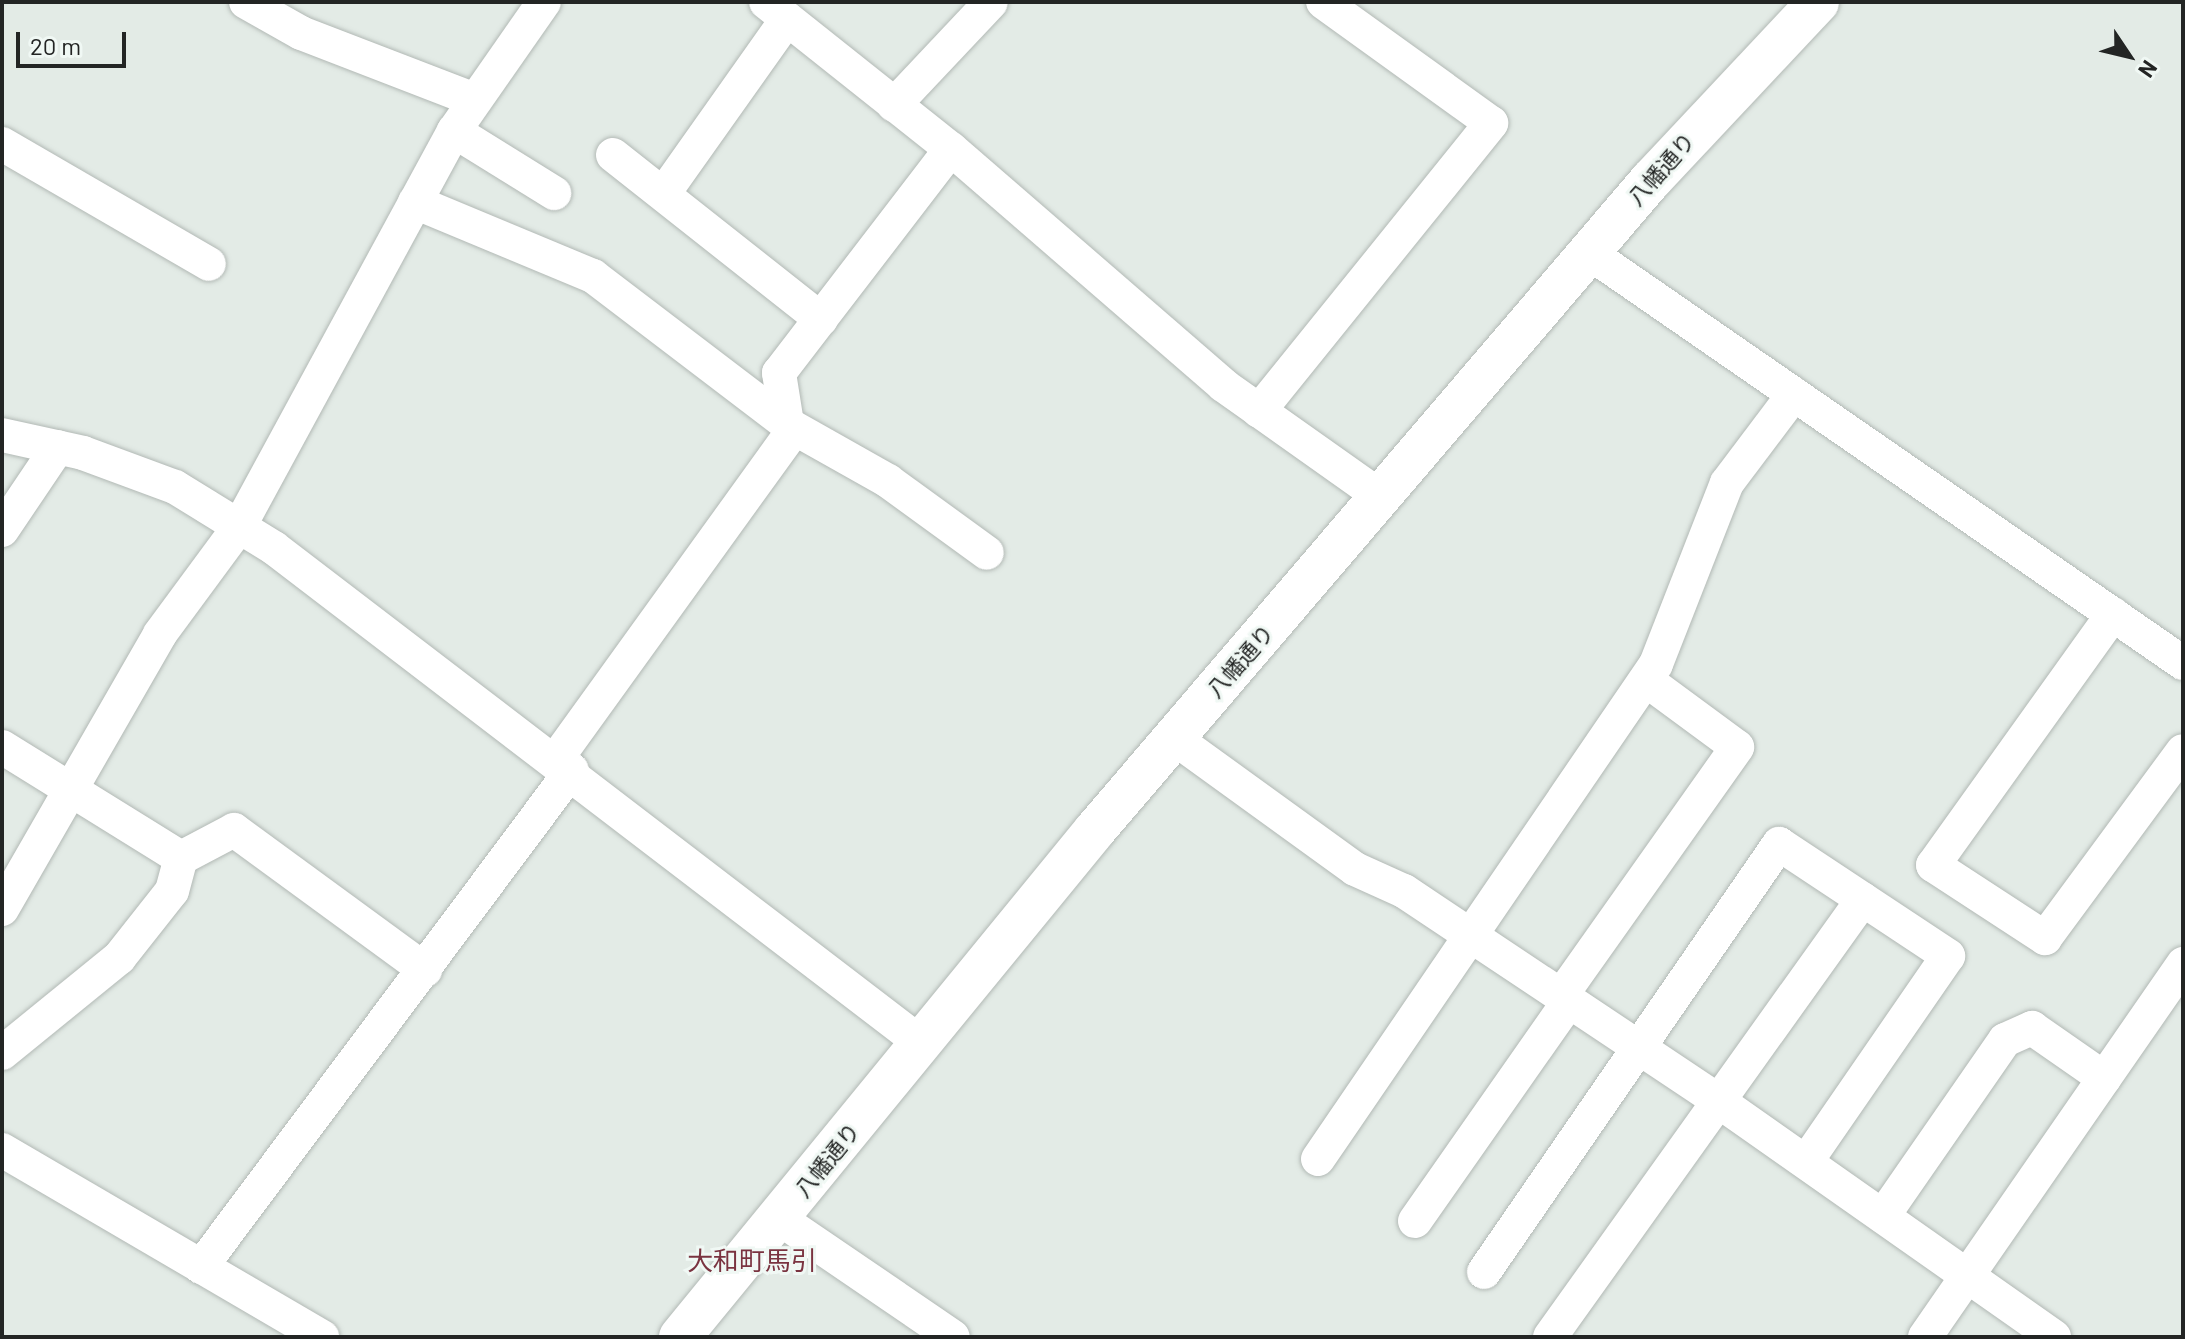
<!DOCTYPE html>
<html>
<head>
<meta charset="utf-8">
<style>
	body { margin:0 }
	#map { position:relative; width:2185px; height:1339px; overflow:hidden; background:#e3ebe6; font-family:Barlow,"Noto Sans JP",sans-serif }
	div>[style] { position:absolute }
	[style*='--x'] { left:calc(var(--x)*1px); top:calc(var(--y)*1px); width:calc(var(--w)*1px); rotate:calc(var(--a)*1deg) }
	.roads { filter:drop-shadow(0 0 2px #b2b9b5) drop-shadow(0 0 2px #b2b9b5) }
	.minor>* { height:34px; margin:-17px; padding:0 17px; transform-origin:17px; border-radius:17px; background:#fff }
	.tertiary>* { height:42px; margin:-21px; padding:0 21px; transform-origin:21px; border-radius:21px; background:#fff }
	span { translate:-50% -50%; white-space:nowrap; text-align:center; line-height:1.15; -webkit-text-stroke:6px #f0f8f4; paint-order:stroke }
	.street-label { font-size:22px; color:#232524 }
	.quarter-label { font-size:26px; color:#7a3340 }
	.frame { position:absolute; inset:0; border:4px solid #232524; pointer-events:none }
	.north { position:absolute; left:2089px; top:16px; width:80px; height:80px; -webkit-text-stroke:6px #f0f8f4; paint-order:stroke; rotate:125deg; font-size:22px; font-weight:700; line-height:32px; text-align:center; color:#232524 }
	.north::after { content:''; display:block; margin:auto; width:28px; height:36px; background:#232524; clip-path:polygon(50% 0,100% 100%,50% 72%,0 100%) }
	.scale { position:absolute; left:16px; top:32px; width:110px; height:36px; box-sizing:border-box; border:4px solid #232524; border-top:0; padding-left:10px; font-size:24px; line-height:28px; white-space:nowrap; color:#232524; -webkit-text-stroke:6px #f0f8f4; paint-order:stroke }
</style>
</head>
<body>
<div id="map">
	<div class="roads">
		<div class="minor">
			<div style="--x:246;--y:2;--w:63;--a:29.4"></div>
			<div style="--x:301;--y:33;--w:186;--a:21.1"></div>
			<div style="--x:766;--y:2;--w:236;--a:38.5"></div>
			<div style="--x:951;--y:149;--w:360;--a:40.9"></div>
			<div style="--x:1223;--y:385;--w:194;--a:35.3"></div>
			<div style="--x:894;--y:105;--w:141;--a:-46.7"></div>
			<div style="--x:454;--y:131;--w:118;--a:31.8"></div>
			<div style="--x:2;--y:144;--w:239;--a:30.1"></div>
			<div style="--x:613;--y:155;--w:265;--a:38.3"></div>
			<div style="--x:664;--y:193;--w:213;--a:-54.7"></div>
			<div style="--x:415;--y:202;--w:193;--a:22.6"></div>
			<div style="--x:593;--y:276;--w:244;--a:37.3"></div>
			<div style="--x:787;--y:424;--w:116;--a:29.4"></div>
			<div style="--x:888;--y:481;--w:122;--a:36"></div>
			<div style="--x:1588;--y:252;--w:723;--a:34.64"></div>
			<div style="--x:1259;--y:411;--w:370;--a:-51.1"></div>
			<div style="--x:1491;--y:123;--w:207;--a:-144.2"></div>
			<div style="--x:2;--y:435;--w:83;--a:12.5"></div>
			<div style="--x:83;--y:453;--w:98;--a:20.3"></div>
			<div style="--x:175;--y:487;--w:116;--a:31.6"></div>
			<div style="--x:274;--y:548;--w:815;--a:37.42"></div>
			<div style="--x:2;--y:530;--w:100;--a:-56"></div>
			<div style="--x:2113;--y:614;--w:309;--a:125.6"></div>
			<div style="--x:1933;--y:865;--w:134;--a:33.1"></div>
			<div style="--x:2045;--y:938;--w:232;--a:-53.6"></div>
			<div style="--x:1174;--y:738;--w:223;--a:35.9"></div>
			<div style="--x:1355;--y:869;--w:54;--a:24.2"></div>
			<div style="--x:1404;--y:891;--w:376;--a:33.7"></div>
			<div style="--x:1717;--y:1100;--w:412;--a:35.1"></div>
			<div style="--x:2;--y:747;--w:211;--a:31.8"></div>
			<div style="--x:181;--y:858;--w:60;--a:-27.8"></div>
			<div style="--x:234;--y:830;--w:237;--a:36.2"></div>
			<div style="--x:557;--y:758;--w:397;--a:-54.2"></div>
			<div style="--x:789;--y:436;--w:64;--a:-99"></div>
			<div style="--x:779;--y:373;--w:282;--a:-52.5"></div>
			<div style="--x:2;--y:909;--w:317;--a:-60.1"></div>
			<div style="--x:160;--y:634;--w:133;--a:-53.6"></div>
			<div style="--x:239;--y:527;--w:451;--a:-61.5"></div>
			<div style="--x:454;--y:131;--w:157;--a:-55.1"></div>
			<div style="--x:1561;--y:996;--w:305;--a:-54.7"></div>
			<div style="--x:1737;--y:747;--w:113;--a:-143.6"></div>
			<div style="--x:2;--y:1053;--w:151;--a:-39.1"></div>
			<div style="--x:119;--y:958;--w:85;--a:-51.7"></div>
			<div style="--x:172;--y:891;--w:34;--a:-75"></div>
			<div style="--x:2;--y:1150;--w:371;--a:30.3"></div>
			<div style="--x:1318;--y:1159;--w:599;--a:-55.67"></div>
			<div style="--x:1656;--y:664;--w:194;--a:-68.6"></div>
			<div style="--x:1727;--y:483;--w:111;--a:-53"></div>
			<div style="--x:1883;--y:1216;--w:214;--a:-55.3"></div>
			<div style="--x:2005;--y:1040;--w:30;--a:-24"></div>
			<div style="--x:2032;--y:1028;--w:88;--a:34.8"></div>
			<div style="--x:780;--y:1219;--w:209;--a:34.3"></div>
			<div style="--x:1415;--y:1221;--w:269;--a:-55"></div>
			<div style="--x:201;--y:1267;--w:620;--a:-53.26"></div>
			<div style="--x:1484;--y:1272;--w:520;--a:-55.42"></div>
			<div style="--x:1779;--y:844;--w:203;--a:33.5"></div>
			<div style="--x:1948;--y:956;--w:250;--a:124.6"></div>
			<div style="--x:1550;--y:1337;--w:538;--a:-54.45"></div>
			<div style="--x:1925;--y:1337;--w:454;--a:-55.3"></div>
		</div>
		<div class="tertiary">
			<div style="--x:680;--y:1337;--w:655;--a:-50.7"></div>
			<div style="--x:1095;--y:830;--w:855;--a:-49.46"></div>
			<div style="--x:1651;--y:180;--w:244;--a:-46.8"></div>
		</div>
	</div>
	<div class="street-label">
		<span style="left:1661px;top:169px;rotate:-49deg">八幡通り</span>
		<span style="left:1240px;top:661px;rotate:-49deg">八幡通り</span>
		<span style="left:827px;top:1160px;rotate:-51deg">八幡通り</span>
	</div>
	<div class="quarter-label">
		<span style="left:752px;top:1260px">大和町馬引</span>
	</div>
	<div class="frame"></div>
	<div class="north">N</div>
	<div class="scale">20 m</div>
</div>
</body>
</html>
